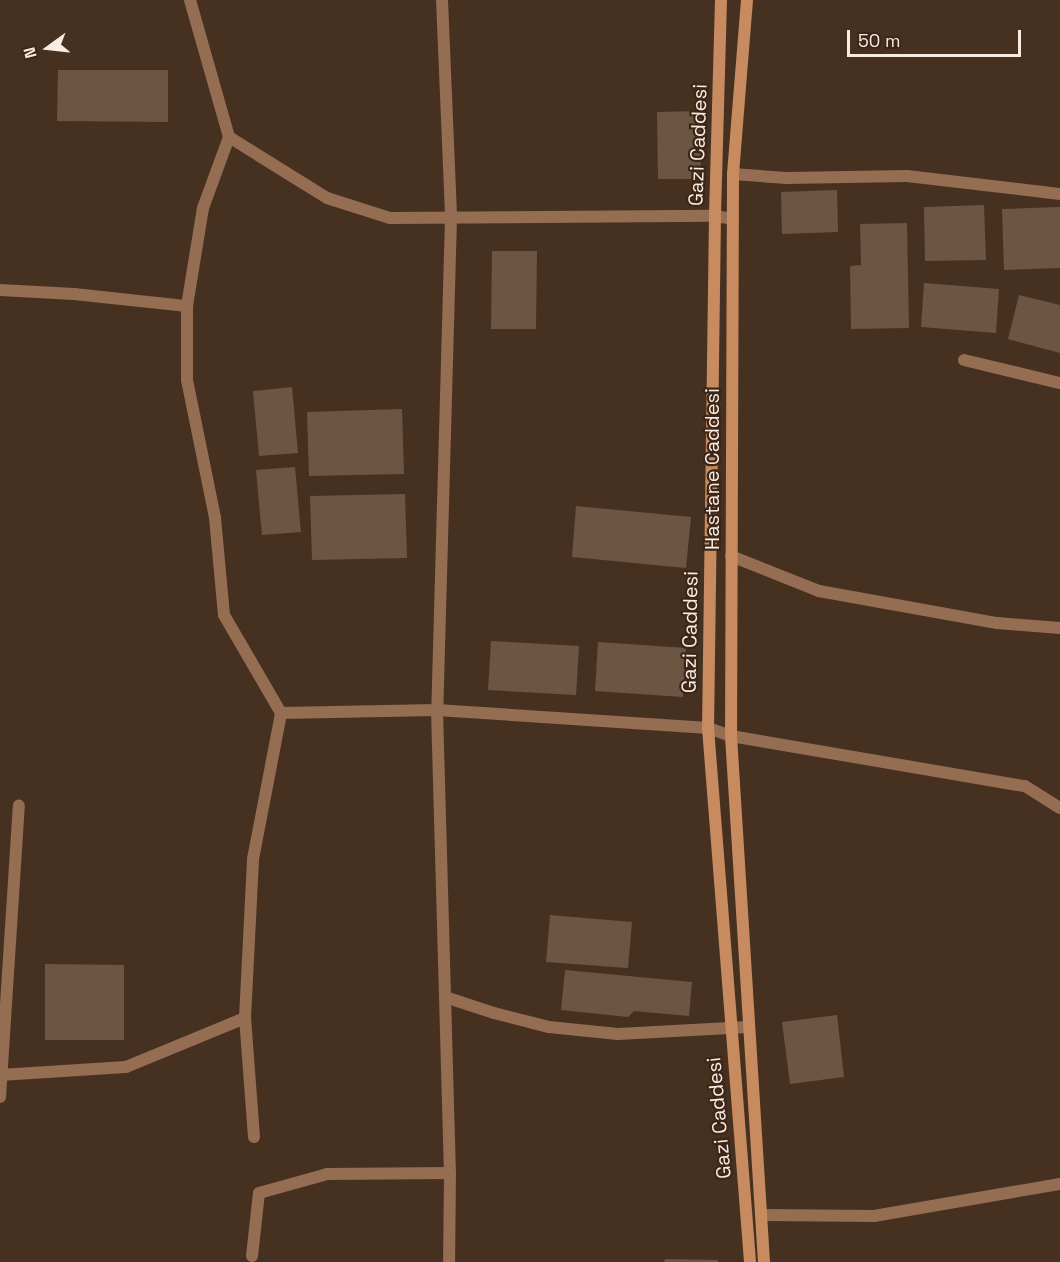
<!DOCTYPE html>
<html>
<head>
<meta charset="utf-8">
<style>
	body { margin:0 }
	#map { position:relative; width:1060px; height:1262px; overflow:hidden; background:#463121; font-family:"Space Grotesk",sans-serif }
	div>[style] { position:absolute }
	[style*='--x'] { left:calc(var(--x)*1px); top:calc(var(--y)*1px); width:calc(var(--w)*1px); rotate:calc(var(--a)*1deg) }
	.building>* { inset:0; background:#6d5544 }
	.street>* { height:12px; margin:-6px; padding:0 6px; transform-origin:6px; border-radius:6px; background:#946d52 }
	.secondary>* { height:12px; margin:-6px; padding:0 6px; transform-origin:6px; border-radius:6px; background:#c88b5f }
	span { translate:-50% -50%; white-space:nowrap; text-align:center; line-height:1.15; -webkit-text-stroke:4.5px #3c2617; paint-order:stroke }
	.street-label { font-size:20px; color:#faebe1 }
	.north { position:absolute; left:18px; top:18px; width:60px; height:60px; -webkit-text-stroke:4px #3c2617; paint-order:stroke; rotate:255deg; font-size:16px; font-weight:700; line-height:24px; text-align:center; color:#faebe1 }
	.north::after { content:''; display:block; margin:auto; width:21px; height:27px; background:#faebe1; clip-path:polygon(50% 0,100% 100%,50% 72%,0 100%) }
	.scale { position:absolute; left:847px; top:30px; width:174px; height:27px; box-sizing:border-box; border:3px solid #faebe1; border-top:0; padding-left:8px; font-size:18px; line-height:21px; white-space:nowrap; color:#faebe1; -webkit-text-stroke:4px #3c2617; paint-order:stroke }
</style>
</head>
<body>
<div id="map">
	<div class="building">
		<div style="clip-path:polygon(58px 70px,168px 70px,168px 122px,57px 121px)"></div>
		<div style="clip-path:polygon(700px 111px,701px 179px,658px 179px,657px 112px)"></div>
		<div style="clip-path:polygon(837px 190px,838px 232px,782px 234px,781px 192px)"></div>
		<div style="clip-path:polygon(984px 205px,986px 260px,925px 261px,924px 207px)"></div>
		<div style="clip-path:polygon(1060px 207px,1060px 268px,1004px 270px,1002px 209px)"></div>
		<div style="clip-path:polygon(907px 223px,909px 328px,851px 329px,850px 266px,861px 265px,860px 224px)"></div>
		<div style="clip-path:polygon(492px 251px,537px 251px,536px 329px,491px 329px)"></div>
		<div style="clip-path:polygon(924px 283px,999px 289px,996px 333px,921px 327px)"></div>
		<div style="clip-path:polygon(1019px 295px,1060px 305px,1060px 353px,1008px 339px)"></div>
		<div style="clip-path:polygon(292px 387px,298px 453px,259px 456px,253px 391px)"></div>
		<div style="clip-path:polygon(402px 409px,404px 474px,309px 476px,307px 412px)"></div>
		<div style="clip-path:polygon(295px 467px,301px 532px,262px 535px,256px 470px)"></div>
		<div style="clip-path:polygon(405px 494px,407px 558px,312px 560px,310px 496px)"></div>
		<div style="clip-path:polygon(576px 506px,691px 517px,686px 568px,572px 557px)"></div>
		<div style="clip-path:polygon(491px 641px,579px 646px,576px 695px,488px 690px)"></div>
		<div style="clip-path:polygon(598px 642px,686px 648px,683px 697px,595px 691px)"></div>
		<div style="clip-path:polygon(550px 915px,632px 922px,628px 968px,546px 962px)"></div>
		<div style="clip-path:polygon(45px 964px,124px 965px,124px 1040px,45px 1040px)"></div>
		<div style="clip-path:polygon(565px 970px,692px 982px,689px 1016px,634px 1011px,628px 1017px,561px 1010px)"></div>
		<div style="clip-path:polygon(837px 1015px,844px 1077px,790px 1084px,782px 1022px)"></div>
		<div style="clip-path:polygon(665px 1259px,718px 1260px,718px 1262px,664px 1262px)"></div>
	</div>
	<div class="street">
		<div style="--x:190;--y:0;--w:142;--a:74.1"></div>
		<div style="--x:229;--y:137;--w:76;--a:110.1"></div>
		<div style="--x:203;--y:208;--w:99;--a:99.3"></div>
		<div style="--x:187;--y:306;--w:74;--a:90"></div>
		<div style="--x:187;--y:380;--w:141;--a:78.5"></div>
		<div style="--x:215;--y:518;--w:97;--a:84.7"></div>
		<div style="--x:224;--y:615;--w:113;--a:59.8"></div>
		<div style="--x:281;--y:713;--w:156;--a:-1.1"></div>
		<div style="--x:437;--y:710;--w:272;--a:3.8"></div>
		<div style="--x:708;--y:728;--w:24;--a:19"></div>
		<div style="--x:731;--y:736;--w:298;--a:9.7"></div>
		<div style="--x:1025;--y:786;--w:41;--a:32.2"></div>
		<div style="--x:442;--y:0;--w:218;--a:87.6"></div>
		<div style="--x:451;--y:218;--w:492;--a:91.6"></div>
		<div style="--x:437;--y:710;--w:463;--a:88.4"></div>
		<div style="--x:450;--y:1173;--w:89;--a:90.6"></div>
		<div style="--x:229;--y:137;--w:115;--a:31.9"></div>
		<div style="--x:327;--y:198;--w:66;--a:17.6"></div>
		<div style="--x:390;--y:218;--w:325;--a:-0.4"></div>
		<div style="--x:715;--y:216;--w:18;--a:9"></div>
		<div style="--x:733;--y:174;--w:53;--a:4.3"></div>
		<div style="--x:786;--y:178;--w:121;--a:-0.9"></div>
		<div style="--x:907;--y:176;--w:154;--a:6.7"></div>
		<div style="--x:0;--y:290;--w:74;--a:3.1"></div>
		<div style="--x:74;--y:294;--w:114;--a:6.1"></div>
		<div style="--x:964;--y:360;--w:99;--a:13.5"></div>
		<div style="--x:731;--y:556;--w:95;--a:21.7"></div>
		<div style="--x:819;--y:591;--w:181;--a:10.2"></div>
		<div style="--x:997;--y:623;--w:63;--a:4.5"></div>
		<div style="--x:445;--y:997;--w:52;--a:18.1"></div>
		<div style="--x:494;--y:1013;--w:57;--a:14.3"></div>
		<div style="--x:549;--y:1027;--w:69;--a:5.8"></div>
		<div style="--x:618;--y:1034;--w:130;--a:-3.1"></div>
		<div style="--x:0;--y:1075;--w:126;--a:-3.6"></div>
		<div style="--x:126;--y:1067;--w:129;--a:-22.4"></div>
		<div style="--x:0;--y:1097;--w:292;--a:-86.3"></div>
		<div style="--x:254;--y:1137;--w:119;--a:-94.3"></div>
		<div style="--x:245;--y:1018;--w:159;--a:-87.1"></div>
		<div style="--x:253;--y:859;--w:149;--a:-79.1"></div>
		<div style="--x:763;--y:1215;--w:111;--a:0.5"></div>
		<div style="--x:874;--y:1216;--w:189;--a:-9.8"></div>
		<div style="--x:252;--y:1256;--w:63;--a:-83.7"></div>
		<div style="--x:259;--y:1193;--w:71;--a:-15.6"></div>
		<div style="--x:327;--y:1174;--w:123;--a:-0.5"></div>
	</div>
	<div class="secondary">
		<div style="--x:721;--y:0;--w:216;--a:91.6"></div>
		<div style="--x:715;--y:216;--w:512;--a:90.78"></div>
		<div style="--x:708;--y:728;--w:536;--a:85.5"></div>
		<div style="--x:747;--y:0;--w:175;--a:94.6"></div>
		<div style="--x:733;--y:174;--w:562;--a:90.2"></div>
		<div style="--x:731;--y:736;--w:527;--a:86.41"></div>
	</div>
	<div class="street-label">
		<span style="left:698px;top:145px;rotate:-88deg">Gazi Caddesi</span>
		<span style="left:712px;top:469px;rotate:-90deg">Hastane Caddesi</span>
		<span style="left:690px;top:632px;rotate:-89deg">Gazi Caddesi</span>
		<span style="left:719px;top:1118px;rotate:-95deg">Gazi Caddesi</span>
	</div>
	<div class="north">N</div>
	<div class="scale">50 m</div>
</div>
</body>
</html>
